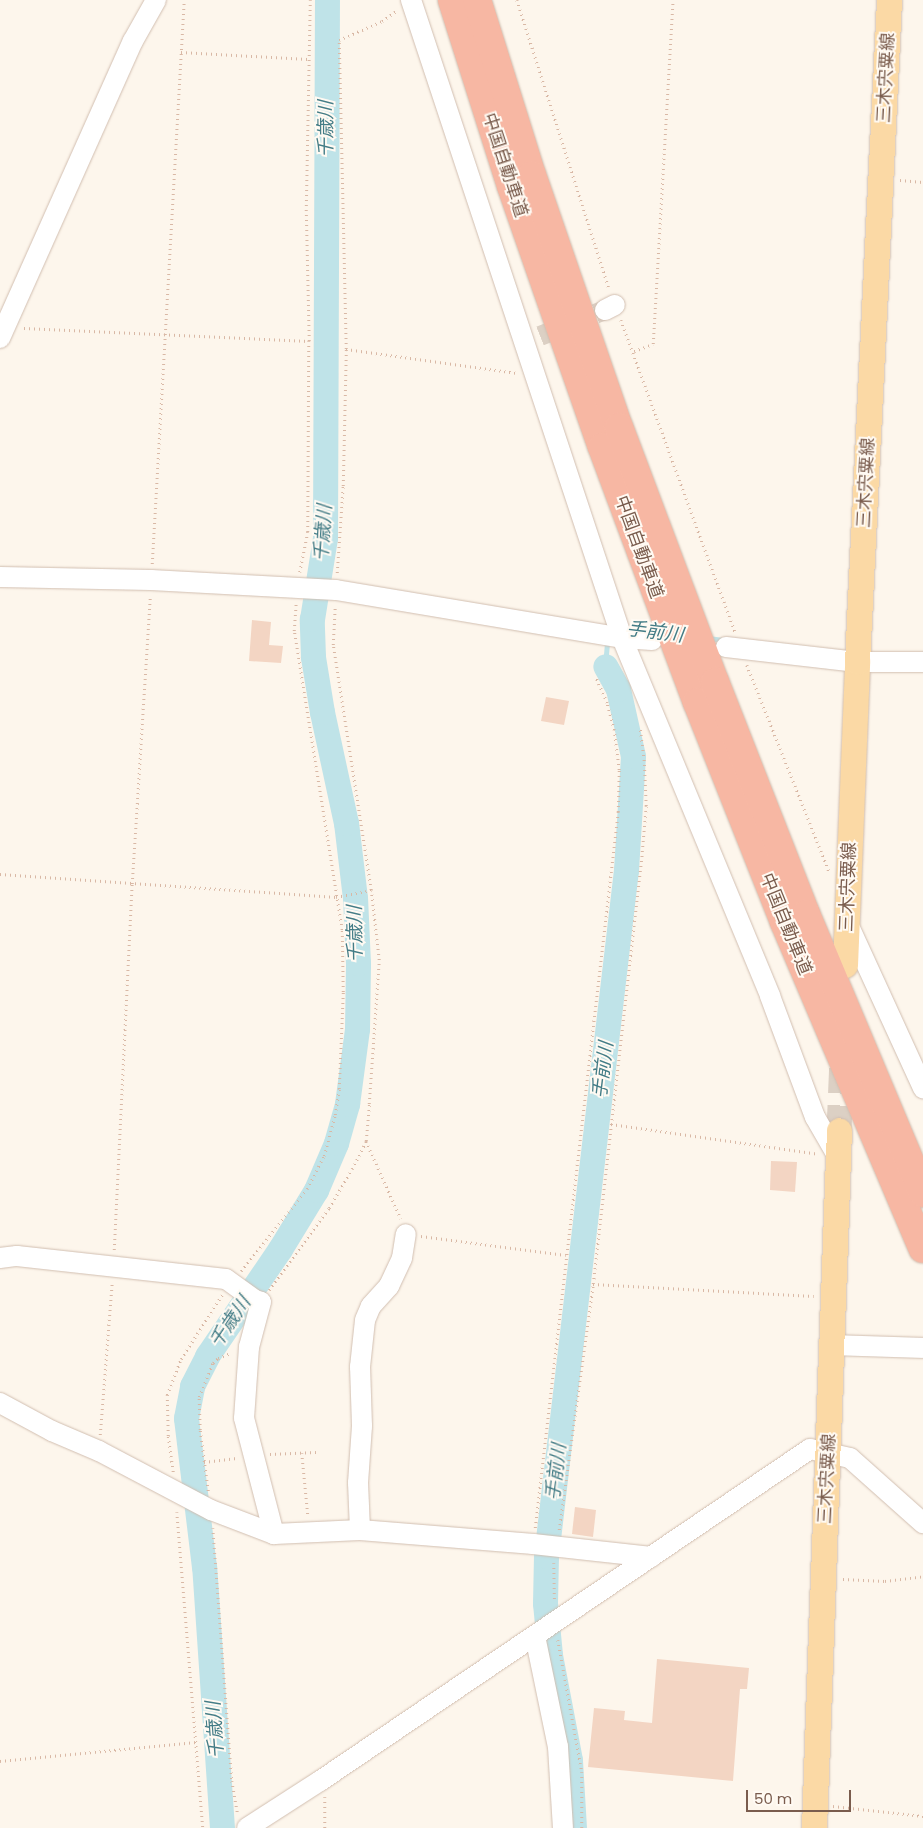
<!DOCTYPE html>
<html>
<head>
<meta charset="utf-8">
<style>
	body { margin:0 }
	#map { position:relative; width:923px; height:1828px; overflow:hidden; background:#fdf6ec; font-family:Poppins,"Noto Sans JP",sans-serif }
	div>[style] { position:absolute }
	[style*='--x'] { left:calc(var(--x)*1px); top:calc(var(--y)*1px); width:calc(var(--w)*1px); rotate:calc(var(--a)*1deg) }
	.stream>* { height:4.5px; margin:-2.25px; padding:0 2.25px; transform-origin:2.25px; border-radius:2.25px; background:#bfe3e8 }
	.river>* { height:25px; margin:-12.5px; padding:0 12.5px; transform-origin:12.5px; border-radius:12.5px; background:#bfe3e8 }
	.building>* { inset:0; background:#f3d5c3 }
	.minor-tunnel>* { height:20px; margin-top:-10px; transform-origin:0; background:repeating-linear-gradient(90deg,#dcd0c4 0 20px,transparent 0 30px) }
	.major-tunnel>* { height:25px; margin-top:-12.5px; transform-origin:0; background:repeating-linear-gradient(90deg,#dcd0c4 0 25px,transparent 0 37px) }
	.path>* { height:2.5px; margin-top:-1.25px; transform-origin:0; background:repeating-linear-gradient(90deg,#d9b8a5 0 1px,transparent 0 5px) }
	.roads { filter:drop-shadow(0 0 1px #d1beb0) drop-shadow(0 0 1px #d1beb0) }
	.minor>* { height:20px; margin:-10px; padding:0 10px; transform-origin:10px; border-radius:10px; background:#fff }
	.major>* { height:25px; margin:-12.5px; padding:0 12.5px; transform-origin:12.5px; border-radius:12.5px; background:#fbd9a5 }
	.highway>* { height:28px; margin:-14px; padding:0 14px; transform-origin:14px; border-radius:14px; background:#f7b7a3 }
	span { translate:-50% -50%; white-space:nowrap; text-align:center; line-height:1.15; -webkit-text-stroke:4px #fffaf3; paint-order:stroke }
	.street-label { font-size:18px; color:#7a5c4d }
	.water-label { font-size:19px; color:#437c86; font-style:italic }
	.scale { position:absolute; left:746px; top:1790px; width:105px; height:22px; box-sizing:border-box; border:2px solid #7a5c4d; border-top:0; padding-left:6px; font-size:15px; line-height:18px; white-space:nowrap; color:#7a5c4d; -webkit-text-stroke:4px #fffaf3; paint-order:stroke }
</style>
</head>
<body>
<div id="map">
	<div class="stream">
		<div style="--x:708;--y:638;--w:17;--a:7"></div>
		<div style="--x:605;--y:666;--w:25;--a:-85"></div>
	</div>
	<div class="river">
		<div style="--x:222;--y:1828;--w:262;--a:-93.9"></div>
		<div style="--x:204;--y:1567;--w:150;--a:-96.9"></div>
		<div style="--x:186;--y:1418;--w:33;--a:-79"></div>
		<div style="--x:192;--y:1386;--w:34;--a:-63"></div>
		<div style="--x:207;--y:1356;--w:130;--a:-55.7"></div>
		<div style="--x:280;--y:1249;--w:69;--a:-58.6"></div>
		<div style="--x:316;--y:1190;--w:51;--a:-66.9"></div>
		<div style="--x:336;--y:1143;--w:41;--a:-74.2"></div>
		<div style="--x:347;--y:1104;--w:76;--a:-82.4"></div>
		<div style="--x:357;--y:1029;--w:66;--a:-89.1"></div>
		<div style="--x:358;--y:963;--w:65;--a:-92.6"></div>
		<div style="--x:355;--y:898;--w:76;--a:-96.8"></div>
		<div style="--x:346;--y:823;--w:114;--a:-102.2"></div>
		<div style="--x:322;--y:712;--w:56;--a:-99.3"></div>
		<div style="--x:313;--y:657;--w:38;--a:-92"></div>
		<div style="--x:312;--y:619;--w:82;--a:-80.9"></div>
		<div style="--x:325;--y:538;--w:538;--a:-89.79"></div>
		<div style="--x:574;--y:1828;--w:68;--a:-93.4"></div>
		<div style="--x:570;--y:1760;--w:107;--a:-100.8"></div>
		<div style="--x:550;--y:1655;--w:52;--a:-95.5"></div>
		<div style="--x:545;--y:1603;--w:47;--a:-88.8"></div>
		<div style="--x:546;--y:1556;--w:691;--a:-83.35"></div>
		<div style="--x:626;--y:870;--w:114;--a:-86.5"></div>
		<div style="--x:633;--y:756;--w:69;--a:-102.6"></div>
		<div style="--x:618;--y:689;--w:26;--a:-119"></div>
	</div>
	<div class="building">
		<div style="clip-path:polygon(252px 620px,271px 622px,269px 645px,283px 646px,281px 663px,249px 661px)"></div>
		<div style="clip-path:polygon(546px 697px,569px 701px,564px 725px,541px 721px)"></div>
		<div style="clip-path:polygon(771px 1161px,797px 1162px,795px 1192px,770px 1190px)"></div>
		<div style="clip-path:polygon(575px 1507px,596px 1510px,593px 1537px,572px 1534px)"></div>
		<div style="clip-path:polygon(657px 1659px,749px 1668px,747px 1689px,740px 1689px,733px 1781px,588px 1767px,594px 1708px,625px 1711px,624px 1720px,652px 1723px)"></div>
	</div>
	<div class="minor-tunnel">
		<div style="--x:540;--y:336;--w:70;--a:-21.8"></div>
	</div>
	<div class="major-tunnel">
		<div style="--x:839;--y:1130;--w:73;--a:-87.6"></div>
	</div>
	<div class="path">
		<div style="--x:517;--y:0;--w:303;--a:72.3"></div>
		<div style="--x:181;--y:52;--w:127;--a:3.2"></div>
		<div style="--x:900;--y:180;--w:23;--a:5"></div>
		<div style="--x:621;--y:320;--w:332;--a:69.9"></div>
		<div style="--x:24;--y:328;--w:285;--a:2.6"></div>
		<div style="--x:309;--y:341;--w:191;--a:90.3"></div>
		<div style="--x:308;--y:532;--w:41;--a:101.3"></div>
		<div style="--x:309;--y:341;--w:130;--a:-91.3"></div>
		<div style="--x:306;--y:211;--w:211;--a:-88.9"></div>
		<div style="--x:346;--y:349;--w:309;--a:-91.3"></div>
		<div style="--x:339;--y:40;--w:47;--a:-23.8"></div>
		<div style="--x:382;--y:21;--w:19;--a:-35"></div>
		<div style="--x:634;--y:351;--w:20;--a:-20"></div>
		<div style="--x:653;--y:344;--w:345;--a:-86.7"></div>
		<div style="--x:152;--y:564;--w:565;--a:-86.75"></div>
		<div style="--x:337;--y:573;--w:87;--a:-86.1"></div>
		<div style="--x:343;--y:486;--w:137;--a:-88.7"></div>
		<div style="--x:346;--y:349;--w:173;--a:8"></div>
		<div style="--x:747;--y:665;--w:222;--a:68.3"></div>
		<div style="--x:0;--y:874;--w:337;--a:3.9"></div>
		<div style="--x:336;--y:897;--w:36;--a:-11"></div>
		<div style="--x:611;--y:1124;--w:209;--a:8.2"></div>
		<div style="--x:366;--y:1141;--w:85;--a:65.8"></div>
		<div style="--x:421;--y:1236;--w:146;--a:7.5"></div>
		<div style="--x:114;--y:1250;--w:366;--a:-87.2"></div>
		<div style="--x:132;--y:884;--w:288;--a:-86.4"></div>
		<div style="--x:241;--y:1271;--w:105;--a:-51.2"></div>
		<div style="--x:307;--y:1189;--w:37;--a:-63"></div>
		<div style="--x:324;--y:1156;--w:42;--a:-75"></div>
		<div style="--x:335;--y:1115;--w:26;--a:-81"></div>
		<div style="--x:339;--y:1089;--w:97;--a:-87.6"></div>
		<div style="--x:343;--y:992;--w:62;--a:-90.9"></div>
		<div style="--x:342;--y:930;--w:303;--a:-99.1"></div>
		<div style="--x:294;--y:631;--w:27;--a:-86"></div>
		<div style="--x:593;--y:1284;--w:221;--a:3.1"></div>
		<div style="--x:269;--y:1290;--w:102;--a:-53.8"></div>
		<div style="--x:329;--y:1208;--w:45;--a:-59.5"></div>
		<div style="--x:352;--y:1169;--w:31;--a:-63"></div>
		<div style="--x:366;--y:1141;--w:37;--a:-85"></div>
		<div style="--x:369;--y:1104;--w:144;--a:-86"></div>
		<div style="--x:379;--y:960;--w:70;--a:-96.5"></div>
		<div style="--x:371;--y:890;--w:248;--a:-98.8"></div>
		<div style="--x:333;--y:645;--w:39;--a:-87"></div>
		<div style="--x:100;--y:1435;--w:152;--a:-85.5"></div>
		<div style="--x:302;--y:1453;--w:62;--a:84.5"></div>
		<div style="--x:270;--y:1454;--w:46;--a:-2.5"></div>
		<div style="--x:204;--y:1462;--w:33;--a:-7"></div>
		<div style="--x:173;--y:1472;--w:36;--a:-98"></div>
		<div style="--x:168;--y:1436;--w:41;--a:-91.4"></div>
		<div style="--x:167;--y:1395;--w:39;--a:-69"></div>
		<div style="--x:181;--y:1359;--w:76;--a:-57.4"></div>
		<div style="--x:208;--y:1491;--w:62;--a:-97.5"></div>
		<div style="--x:200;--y:1430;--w:33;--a:-92"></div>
		<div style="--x:199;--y:1397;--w:37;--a:-68"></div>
		<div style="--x:213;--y:1363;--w:7;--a:-45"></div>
		<div style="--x:218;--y:1358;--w:14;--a:-21"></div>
		<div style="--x:177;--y:1512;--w:317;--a:85.3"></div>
		<div style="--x:213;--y:1528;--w:254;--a:85.7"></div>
		<div style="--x:232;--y:1781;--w:34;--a:80"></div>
		<div style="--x:535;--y:1528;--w:721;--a:-83.39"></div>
		<div style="--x:618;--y:812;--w:42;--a:-88.6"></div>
		<div style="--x:619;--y:770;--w:40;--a:-97.1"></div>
		<div style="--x:614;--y:730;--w:28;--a:-105"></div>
		<div style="--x:607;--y:703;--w:27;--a:-114"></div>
		<div style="--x:559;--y:1530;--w:248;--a:-82.1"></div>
		<div style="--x:593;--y:1284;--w:435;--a:-83.5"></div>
		<div style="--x:642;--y:852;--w:46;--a:-85"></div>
		<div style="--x:646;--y:806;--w:45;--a:-92.5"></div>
		<div style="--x:644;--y:761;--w:34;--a:-97"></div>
		<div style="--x:554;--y:1563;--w:39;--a:89"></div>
		<div style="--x:843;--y:1579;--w:42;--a:2.7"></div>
		<div style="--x:885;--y:1581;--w:38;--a:-7"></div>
		<div style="--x:558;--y:1640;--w:134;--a:79.7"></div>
		<div style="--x:582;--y:1772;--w:56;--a:90"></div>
		<div style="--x:0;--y:1761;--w:197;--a:-5.5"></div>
		<div style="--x:325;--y:1797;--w:31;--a:90"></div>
		<div style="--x:833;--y:1806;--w:91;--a:6.3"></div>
	</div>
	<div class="roads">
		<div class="minor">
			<div style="--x:411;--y:0;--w:672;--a:71.7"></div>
			<div style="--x:622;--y:638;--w:387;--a:67.5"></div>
			<div style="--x:770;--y:996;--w:129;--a:69.6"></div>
			<div style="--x:815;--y:1117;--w:46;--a:60.1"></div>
			<div style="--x:605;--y:310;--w:11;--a:-27"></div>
			<div style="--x:0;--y:338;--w:325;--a:-65.9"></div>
			<div style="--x:133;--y:41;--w:47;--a:-60.7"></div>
			<div style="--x:0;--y:577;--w:151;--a:1.1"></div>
			<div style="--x:151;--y:580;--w:185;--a:3.1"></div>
			<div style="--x:336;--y:590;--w:290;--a:9.5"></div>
			<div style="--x:622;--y:638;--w:30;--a:4"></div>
			<div style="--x:726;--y:647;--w:132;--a:6.5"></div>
			<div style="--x:857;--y:662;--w:66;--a:0"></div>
			<div style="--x:847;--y:922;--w:183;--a:65.4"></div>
			<div style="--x:0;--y:1258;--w:17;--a:-7"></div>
			<div style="--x:17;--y:1256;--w:210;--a:6.3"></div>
			<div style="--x:226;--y:1279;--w:36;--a:36"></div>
			<div style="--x:255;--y:1300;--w:6;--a:18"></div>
			<div style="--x:261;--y:1302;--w:47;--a:104.9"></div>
			<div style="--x:249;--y:1347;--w:71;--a:94"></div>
			<div style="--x:244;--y:1418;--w:120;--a:75.5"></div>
			<div style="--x:833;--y:1345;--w:90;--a:1.9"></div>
			<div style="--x:0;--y:1403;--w:59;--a:28.3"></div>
			<div style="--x:52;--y:1431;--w:51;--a:23.1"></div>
			<div style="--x:99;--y:1451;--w:127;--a:27.8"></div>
			<div style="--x:211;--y:1510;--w:67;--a:20.9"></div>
			<div style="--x:274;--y:1534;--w:86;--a:-2.7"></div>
			<div style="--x:360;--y:1530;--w:174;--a:4.6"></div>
			<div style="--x:533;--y:1544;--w:119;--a:6.3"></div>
			<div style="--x:360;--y:1530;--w:47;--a:-92.4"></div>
			<div style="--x:358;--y:1483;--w:57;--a:-86"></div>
			<div style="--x:362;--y:1426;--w:59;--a:-91.9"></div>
			<div style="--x:360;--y:1367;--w:47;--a:-83.9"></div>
			<div style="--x:365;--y:1320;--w:15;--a:-67"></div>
			<div style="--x:371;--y:1306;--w:27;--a:-48"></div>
			<div style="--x:389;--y:1286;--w:31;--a:-65"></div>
			<div style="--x:402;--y:1258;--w:24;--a:-81"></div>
			<div style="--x:535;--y:1636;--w:113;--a:78.3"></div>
			<div style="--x:558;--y:1747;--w:81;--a:86.5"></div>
			<div style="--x:247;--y:1828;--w:87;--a:-32.8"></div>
			<div style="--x:320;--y:1781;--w:592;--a:-34.12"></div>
			<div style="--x:810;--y:1449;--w:41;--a:12.7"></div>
			<div style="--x:850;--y:1458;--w:98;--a:41.7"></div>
		</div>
		<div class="major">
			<div style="--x:845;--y:965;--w:303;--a:-87.7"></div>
			<div style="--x:857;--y:662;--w:663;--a:-87.23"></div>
			<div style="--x:814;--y:1828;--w:698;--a:-87.95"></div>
		</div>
		<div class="highway">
			<div style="--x:452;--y:0;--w:195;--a:72.4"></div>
			<div style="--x:511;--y:186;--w:276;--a:70.8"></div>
			<div style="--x:602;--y:447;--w:272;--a:69.6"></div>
			<div style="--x:697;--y:702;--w:237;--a:68.4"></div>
			<div style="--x:784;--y:922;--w:355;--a:67"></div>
			<div style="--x:477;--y:0;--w:183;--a:72.6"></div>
			<div style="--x:532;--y:175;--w:267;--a:71"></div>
			<div style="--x:619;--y:427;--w:272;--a:69.4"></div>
			<div style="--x:715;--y:682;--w:249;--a:68.6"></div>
			<div style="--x:806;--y:914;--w:303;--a:67.2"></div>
		</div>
	</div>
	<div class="street-label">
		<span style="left:886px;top:78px;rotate:-87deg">三木宍粟線</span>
		<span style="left:505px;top:165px;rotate:72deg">中国自動車道</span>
		<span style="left:866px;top:483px;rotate:-87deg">三木宍粟線</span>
		<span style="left:639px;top:547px;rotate:70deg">中国自動車道</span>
		<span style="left:848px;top:887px;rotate:-88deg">三木宍粟線</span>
		<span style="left:786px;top:924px;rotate:68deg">中国自動車道</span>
		<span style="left:827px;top:1479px;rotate:-87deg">三木宍粟線</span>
	</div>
	<div class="water-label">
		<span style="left:326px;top:129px;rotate:-90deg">千歳川</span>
		<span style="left:323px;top:533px;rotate:-86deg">千歳川</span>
		<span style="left:655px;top:632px;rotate:7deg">手前川</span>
		<span style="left:355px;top:934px;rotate:-91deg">千歳川</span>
		<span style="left:603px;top:1070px;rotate:-83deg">手前川</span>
		<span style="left:230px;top:1322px;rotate:-56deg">千歳川</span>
		<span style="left:556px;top:1472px;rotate:-83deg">手前川</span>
		<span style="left:215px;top:1730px;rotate:-94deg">千歳川</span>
	</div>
	<div class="scale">50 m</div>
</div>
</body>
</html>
